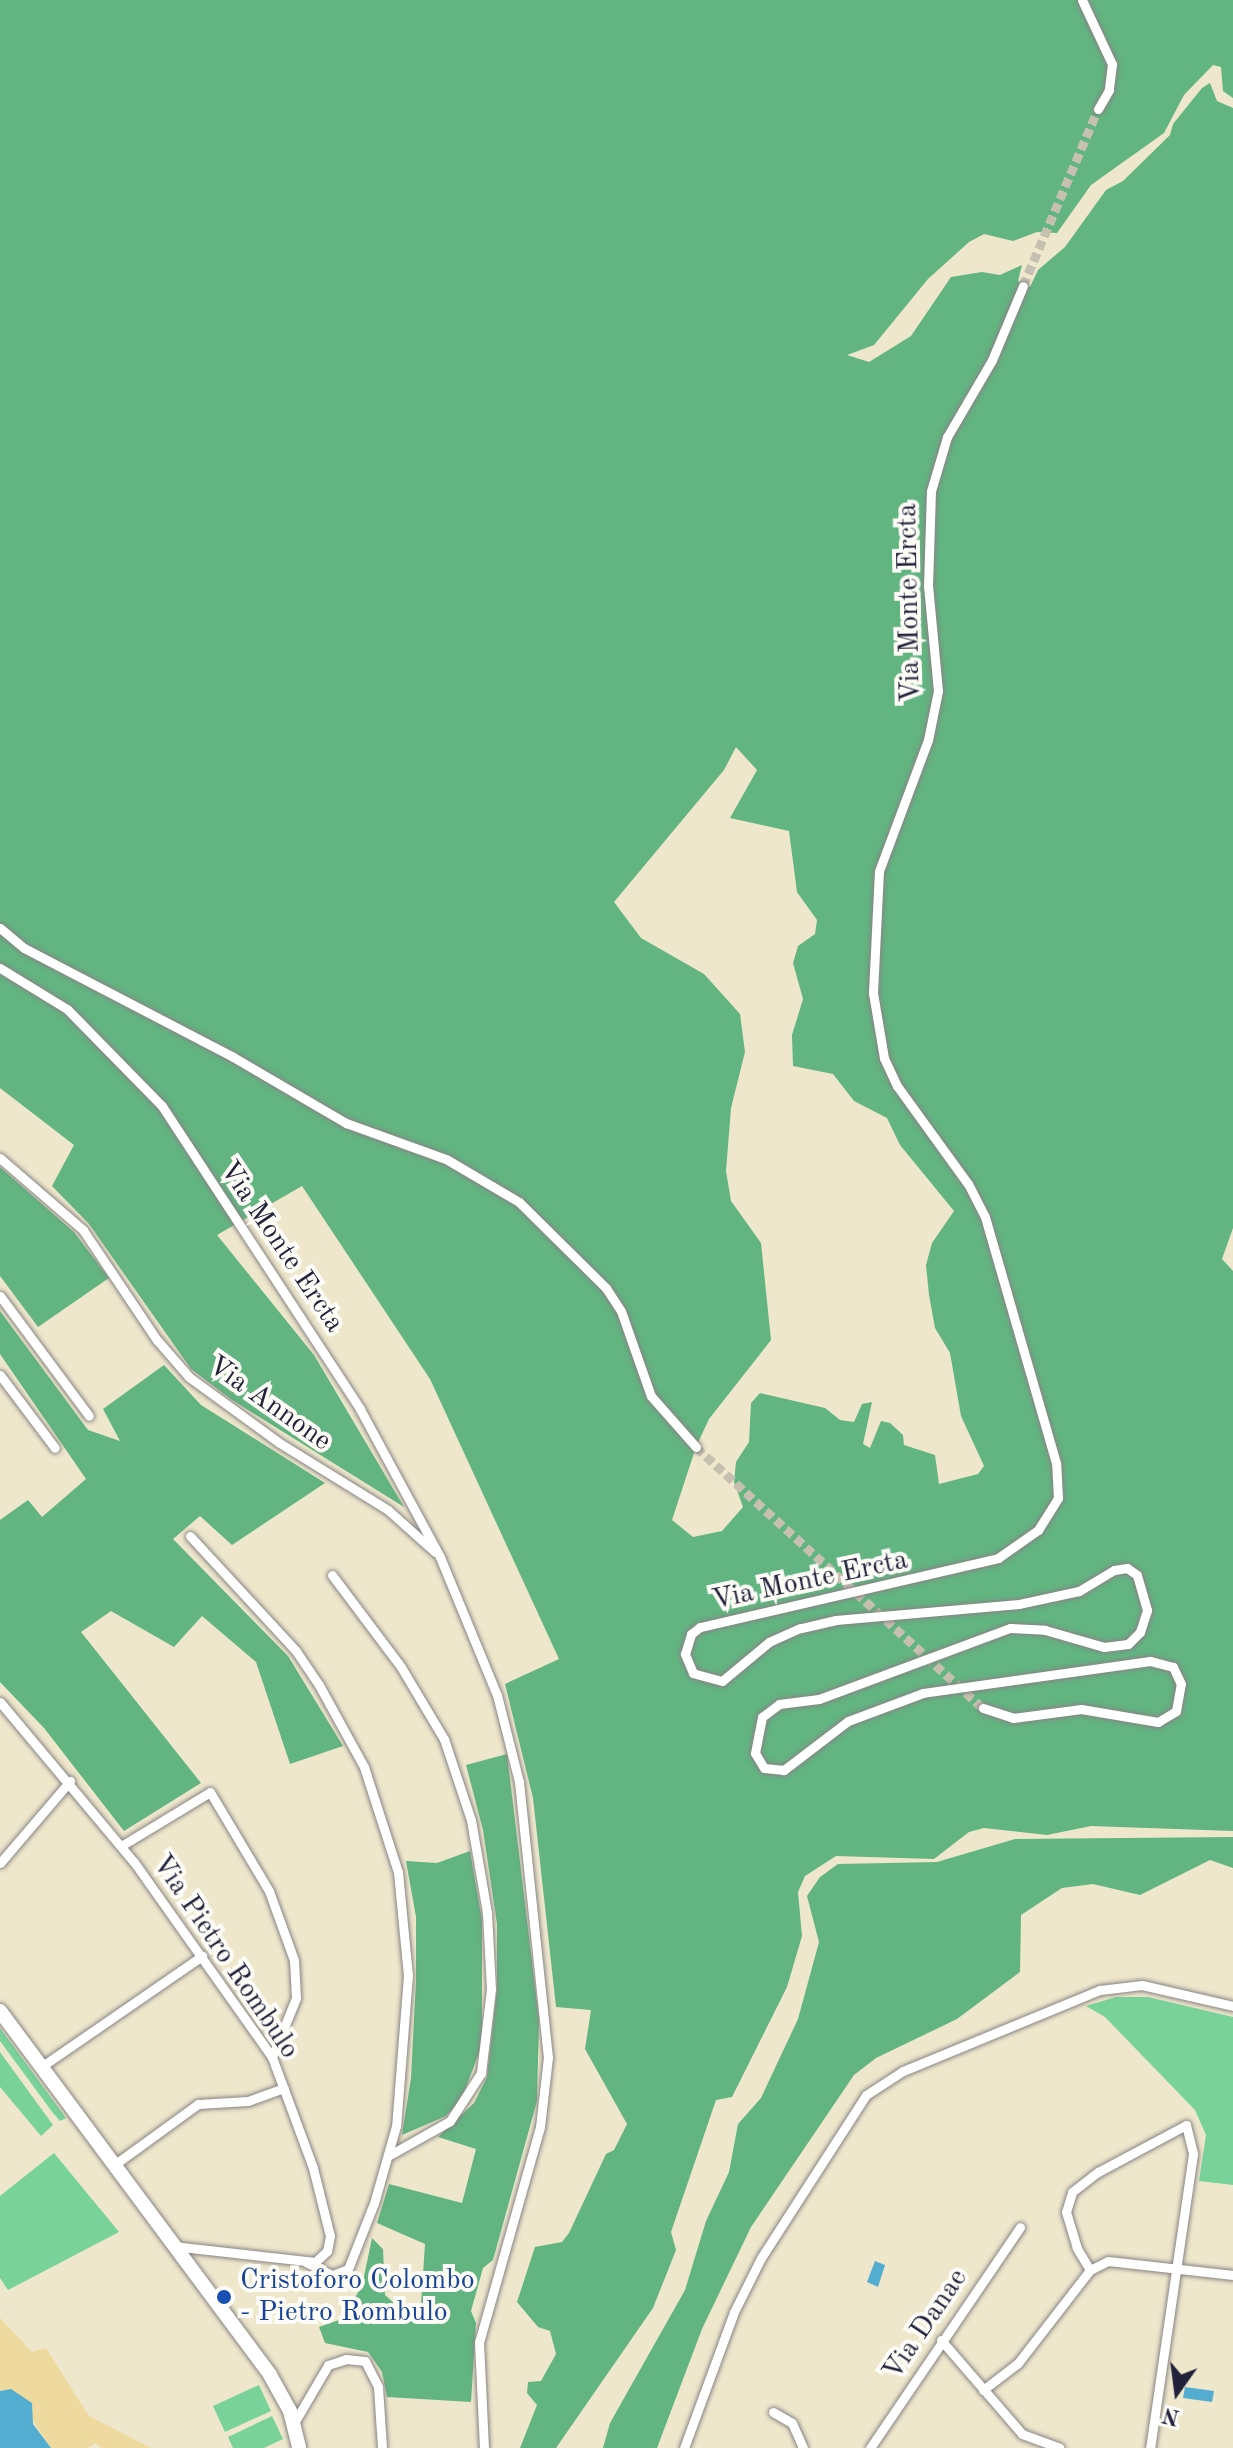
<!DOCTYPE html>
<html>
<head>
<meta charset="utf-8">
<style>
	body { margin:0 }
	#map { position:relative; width:1233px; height:2448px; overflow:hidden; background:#eee7cc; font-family:"Old Standard TT",serif }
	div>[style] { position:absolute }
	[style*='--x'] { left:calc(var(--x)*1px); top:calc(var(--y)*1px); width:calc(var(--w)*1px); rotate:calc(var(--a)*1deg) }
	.green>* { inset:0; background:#78d299 }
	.forest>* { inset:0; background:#62b481 }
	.sand>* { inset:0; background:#eeda9e }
	.water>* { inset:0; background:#53add1 }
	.street-tunnel>* { height:9px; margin-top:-4.5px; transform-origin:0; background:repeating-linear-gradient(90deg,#c5c0af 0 9px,transparent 0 13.5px) }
	.roads { filter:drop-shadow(0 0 2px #888484) drop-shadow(0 0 2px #888484) }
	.street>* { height:9px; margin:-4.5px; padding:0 4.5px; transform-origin:4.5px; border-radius:4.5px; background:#fff }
	.secondary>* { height:14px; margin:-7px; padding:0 7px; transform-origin:7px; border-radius:7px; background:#fff }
	.dots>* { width:22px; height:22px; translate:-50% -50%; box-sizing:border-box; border:4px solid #fdfcf7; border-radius:50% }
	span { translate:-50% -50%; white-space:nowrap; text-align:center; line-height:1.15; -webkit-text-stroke:8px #fdfcf7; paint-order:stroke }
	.street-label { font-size:28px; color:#22223b }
	.transit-label { font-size:28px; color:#164399 }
	.left { translate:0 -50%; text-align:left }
	.north { position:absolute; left:1137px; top:2352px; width:80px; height:80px; -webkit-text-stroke:6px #fdfcf7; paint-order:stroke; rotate:194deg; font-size:22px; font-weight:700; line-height:32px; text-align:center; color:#22223b }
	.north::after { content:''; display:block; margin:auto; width:28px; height:36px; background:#22223b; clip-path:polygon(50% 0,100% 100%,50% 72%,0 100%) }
</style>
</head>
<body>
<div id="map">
	<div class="green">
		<div style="clip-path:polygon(1116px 1997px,1148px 1997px,1233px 2017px,1233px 2185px,1199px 2181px,1206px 2135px,1195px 2110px,1105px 2017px,1086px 2006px)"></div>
		<div style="clip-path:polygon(0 2028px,66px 2118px,60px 2121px,53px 2113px,0 2041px)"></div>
		<div style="clip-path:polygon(0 2052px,53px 2125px,41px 2136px,0 2087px)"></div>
		<div style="clip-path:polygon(54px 2153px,119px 2232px,8px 2290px,0 2278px,0 2196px)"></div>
		<div style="clip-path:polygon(259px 2385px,271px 2411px,225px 2432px,213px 2406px)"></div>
		<div style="clip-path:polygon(272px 2416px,283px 2439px,264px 2448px,233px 2448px,228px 2437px)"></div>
	</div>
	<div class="forest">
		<div style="clip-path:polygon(evenodd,0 0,1233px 0,1233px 98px,1223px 91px,1221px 67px,1213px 65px,1184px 95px,1164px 133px,1091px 185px,1057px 233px,1037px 232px,1013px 241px,984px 234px,969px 242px,928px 279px,874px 345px,847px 355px,869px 362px,911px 336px,951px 277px,982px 272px,1000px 275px,1022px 265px,1018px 281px,1030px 287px,1038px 270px,1065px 247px,1106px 190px,1123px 181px,1170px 135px,1173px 124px,1202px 88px,1210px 83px,1217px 101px,1233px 108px,1233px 1228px,1222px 1259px,1233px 1271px,1233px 1831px,1091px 1826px,1047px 1835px,984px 1828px,969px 1832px,934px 1859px,836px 1856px,805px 1876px,798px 1892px,802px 1936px,787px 1987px,732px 2097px,716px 2100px,671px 2232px,676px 2250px,653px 2308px,556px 2448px,520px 2448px,537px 2405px,527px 2393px,528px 2382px,541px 2381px,556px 2354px,550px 2331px,538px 2327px,517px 2302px,535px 2247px,562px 2242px,569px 2233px,606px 2154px,614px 2150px,627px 2124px,585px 2049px,591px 2010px,556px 2007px,533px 1798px,505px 1684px,559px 1659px,430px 1379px,302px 1186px,217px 1235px,314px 1355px,404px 1507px,232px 1400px,191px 1369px,89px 1224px,52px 1186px,74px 1145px,0 1088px,0 0,736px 747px,757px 770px,730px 818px,789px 831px,797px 892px,817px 920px,815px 934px,798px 946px,793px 963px,803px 999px,792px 1035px,793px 1066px,833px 1074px,854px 1101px,887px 1118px,900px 1145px,954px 1211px,932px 1243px,926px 1265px,929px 1295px,935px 1328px,950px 1353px,961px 1416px,984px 1466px,978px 1474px,939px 1484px,935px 1455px,904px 1445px,903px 1435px,890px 1423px,881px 1421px,870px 1448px,863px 1444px,872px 1402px,862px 1404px,854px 1422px,840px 1420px,825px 1408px,760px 1393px,751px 1403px,749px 1442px,736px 1462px,734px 1482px,743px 1507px,722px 1531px,693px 1537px,672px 1520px,696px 1447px,709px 1419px,771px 1340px,761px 1243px,731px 1201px,726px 1171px,731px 1108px,745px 1052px,740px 1014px,704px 974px,641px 938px,614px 902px,724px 770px,736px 747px)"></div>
		<div style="clip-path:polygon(0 1167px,74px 1232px,109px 1278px,38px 1327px,0 1276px)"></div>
		<div style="clip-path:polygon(0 1311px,88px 1430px,120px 1441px,103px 1409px,164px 1365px,201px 1405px,325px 1483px,232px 1545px,200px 1516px,173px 1539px,288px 1656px,343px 1746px,290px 1764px,256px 1662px,202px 1616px,174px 1647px,111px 1611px,81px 1632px,201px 1783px,124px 1831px,44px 1728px,0 1682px,0 1520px,28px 1500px,42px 1517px,86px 1479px,0 1354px)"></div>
		<div style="clip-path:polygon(507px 1754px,539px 2020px,537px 2101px,493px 2260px,483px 2268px,471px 2311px,476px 2323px,471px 2402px,387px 2397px,382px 2372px,368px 2352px,325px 2343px,319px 2327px,342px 2319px,362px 2286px,372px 2238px,383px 2249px,385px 2295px,397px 2306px,421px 2305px,425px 2244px,377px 2223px,389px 2184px,462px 2203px,476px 2149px,438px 2137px,474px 2103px,487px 2077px,497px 1989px,497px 1924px,483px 1830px,466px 1765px)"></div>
		<div style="clip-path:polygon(1233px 1837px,1233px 1868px,1210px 1860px,1140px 1895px,1093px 1884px,1062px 1888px,1021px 1915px,1020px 1972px,957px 2019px,876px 2058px,854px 2075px,751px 2227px,702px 2329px,657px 2448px,603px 2448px,610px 2423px,685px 2290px,706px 2221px,729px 2172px,738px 2124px,761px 2098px,798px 2019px,819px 1942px,807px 1896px,820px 1877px,838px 1864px,937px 1862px,1015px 1839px)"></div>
		<div style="clip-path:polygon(470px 1851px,482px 1920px,482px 2045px,462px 2098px,446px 2116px,402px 2135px,411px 2078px,416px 1980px,416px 1917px,406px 1861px,437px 1863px)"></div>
	</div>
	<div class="sand">
		<div style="clip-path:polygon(0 2318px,32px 2352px,46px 2348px,89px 2416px,151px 2448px,101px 2448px,95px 2443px,88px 2448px,51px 2448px,11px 2389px,0 2391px)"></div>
	</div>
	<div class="water">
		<div style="clip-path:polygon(875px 2261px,885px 2265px,878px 2287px,867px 2282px)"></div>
		<div style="clip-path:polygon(1185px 2387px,1214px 2391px,1212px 2402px,1183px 2398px)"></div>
		<div style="clip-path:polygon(11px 2389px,32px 2403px,33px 2424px,51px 2448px,0 2448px,0 2391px)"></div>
	</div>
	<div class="street-tunnel">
		<div style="--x:1023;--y:286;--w:192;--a:-67"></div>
		<div style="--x:696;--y:1447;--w:388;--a:42.3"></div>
	</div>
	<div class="roads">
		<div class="street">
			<div style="--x:1082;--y:0;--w:71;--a:64.9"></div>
			<div style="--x:1112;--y:64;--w:26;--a:97"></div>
			<div style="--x:1109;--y:90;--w:22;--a:120"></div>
			<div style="--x:0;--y:928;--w:31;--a:40"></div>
			<div style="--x:24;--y:948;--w:236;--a:27.5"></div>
			<div style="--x:233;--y:1057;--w:131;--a:30.3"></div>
			<div style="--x:346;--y:1123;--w:106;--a:19.8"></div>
			<div style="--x:446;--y:1159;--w:85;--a:30.5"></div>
			<div style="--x:519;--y:1202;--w:122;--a:44.7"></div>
			<div style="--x:606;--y:1288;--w:27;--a:57"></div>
			<div style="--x:621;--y:1311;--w:90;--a:70.6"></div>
			<div style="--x:651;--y:1396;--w:68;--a:48.6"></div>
			<div style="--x:0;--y:968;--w:79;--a:31.5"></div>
			<div style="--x:67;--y:1009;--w:136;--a:45.6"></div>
			<div style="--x:162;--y:1106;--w:362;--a:56.8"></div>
			<div style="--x:360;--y:1409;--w:168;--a:61.6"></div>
			<div style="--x:440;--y:1557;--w:149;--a:67.6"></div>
			<div style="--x:497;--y:1695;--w:90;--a:75.8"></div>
			<div style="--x:519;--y:1782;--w:277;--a:84"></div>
			<div style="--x:548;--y:2057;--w:70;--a:96.5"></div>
			<div style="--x:540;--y:2127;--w:223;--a:105.8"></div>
			<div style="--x:479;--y:2342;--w:106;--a:87.3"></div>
			<div style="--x:0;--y:1158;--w:110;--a:40.9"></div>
			<div style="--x:83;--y:1230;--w:133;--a:56.1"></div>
			<div style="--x:157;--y:1340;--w:49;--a:49.1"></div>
			<div style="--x:189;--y:1377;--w:110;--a:36.1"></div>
			<div style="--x:278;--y:1442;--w:129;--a:31.7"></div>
			<div style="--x:388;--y:1510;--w:63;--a:41.8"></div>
			<div style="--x:0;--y:1296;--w:149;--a:53.4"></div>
			<div style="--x:0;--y:1375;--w:91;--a:53"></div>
			<div style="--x:190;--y:1536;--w:156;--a:47.3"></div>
			<div style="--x:296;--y:1651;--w:41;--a:55.9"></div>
			<div style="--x:319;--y:1685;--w:94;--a:61.2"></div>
			<div style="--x:364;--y:1767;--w:110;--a:72.1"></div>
			<div style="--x:398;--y:1872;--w:103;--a:84.5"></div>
			<div style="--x:408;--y:1975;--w:151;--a:94.5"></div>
			<div style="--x:396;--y:2126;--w:80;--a:105.9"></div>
			<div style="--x:374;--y:2203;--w:71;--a:111.5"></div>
			<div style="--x:348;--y:2269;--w:17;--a:159"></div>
			<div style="--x:332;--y:2275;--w:28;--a:-154"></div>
			<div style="--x:332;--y:1575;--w:115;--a:53.1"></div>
			<div style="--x:401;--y:1667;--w:84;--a:59.2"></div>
			<div style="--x:444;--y:1739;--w:85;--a:71.6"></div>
			<div style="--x:471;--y:1820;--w:94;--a:80.2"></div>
			<div style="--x:487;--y:1913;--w:76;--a:87"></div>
			<div style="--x:491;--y:1989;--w:85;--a:96.8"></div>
			<div style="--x:481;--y:2073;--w:57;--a:122.9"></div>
			<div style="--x:450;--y:2121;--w:71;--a:150.6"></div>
			<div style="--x:0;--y:1702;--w:209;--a:50.1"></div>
			<div style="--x:134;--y:1862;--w:239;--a:54.7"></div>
			<div style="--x:272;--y:2057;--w:118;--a:69.7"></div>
			<div style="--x:313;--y:2168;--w:70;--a:76"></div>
			<div style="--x:330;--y:2236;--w:15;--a:101"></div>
			<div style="--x:327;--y:2251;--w:16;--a:137"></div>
			<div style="--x:315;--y:2262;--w:143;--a:-173.6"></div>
			<div style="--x:983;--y:1708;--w:32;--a:18"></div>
			<div style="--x:1013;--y:1718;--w:69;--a:-7.5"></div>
			<div style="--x:1081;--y:1709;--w:78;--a:9.6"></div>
			<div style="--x:1158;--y:1722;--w:21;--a:-31"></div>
			<div style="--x:1176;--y:1711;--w:27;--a:-80"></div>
			<div style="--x:1181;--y:1684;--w:19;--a:-115"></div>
			<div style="--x:1173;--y:1667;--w:24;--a:-165"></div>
			<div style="--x:1150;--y:1661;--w:229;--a:172"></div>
			<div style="--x:923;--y:1693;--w:80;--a:159.5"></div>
			<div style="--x:848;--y:1721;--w:81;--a:142.6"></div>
			<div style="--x:784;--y:1770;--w:20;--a:-174"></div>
			<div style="--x:764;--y:1768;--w:17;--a:-121"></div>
			<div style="--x:755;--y:1753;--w:37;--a:-79"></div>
			<div style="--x:762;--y:1717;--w:21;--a:-37"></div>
			<div style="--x:779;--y:1704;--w:40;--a:-7.1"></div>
			<div style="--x:819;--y:1699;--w:204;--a:-20.4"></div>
			<div style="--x:1010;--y:1628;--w:35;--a:3"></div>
			<div style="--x:1045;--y:1630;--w:61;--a:16.1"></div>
			<div style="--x:1104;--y:1647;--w:24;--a:-7"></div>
			<div style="--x:1128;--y:1644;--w:17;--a:-45"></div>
			<div style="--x:1140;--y:1632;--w:23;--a:-72"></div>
			<div style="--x:1147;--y:1610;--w:36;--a:-106"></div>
			<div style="--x:1137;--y:1575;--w:12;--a:-145"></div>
			<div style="--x:1127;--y:1568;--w:13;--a:171"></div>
			<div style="--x:1114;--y:1570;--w:41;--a:149"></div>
			<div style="--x:1079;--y:1591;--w:61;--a:167.8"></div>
			<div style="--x:1019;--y:1604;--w:184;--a:175"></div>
			<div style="--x:836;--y:1620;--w:37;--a:167"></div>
			<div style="--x:800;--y:1628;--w:34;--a:156"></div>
			<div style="--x:769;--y:1642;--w:61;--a:140.3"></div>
			<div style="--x:722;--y:1681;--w:30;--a:-165"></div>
			<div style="--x:693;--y:1673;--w:21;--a:-113"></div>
			<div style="--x:685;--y:1654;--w:21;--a:-73"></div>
			<div style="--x:691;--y:1634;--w:11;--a:-38"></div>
			<div style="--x:700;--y:1627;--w:306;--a:-13"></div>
			<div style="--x:998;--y:1558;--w:49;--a:-35"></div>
			<div style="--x:1038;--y:1530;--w:38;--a:-58"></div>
			<div style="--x:1058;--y:1498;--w:35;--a:-93"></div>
			<div style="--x:1056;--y:1463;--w:256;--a:-106.1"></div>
			<div style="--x:985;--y:1217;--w:37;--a:-117"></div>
			<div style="--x:968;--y:1184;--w:121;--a:-125.9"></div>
			<div style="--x:897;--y:1086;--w:31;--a:-115"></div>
			<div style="--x:884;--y:1058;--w:66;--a:-99.6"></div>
			<div style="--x:873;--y:993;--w:122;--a:-87.2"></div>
			<div style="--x:879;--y:871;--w:140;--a:-69.5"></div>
			<div style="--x:928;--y:740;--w:50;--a:-78.5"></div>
			<div style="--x:938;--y:691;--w:105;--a:-95.4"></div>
			<div style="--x:928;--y:586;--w:95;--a:-88.2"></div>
			<div style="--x:931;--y:491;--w:56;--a:-73.5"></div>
			<div style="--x:947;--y:437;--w:89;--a:-59.7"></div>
			<div style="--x:992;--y:360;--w:80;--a:-67.3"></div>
			<div style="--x:121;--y:1846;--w:104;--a:-31.2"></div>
			<div style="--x:210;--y:1792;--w:115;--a:59.2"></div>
			<div style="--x:269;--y:1891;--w:73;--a:70.1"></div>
			<div style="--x:294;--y:1960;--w:38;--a:87"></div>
			<div style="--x:296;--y:1998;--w:64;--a:112.1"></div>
			<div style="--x:0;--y:1863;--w:108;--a:-49.5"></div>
			<div style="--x:41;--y:2067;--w:196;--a:-34.6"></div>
			<div style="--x:114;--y:2165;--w:104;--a:-36"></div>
			<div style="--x:198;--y:2104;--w:50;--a:-3.4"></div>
			<div style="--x:248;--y:2101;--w:38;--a:-20"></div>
			<div style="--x:1090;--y:2270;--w:26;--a:-121"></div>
			<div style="--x:1077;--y:2248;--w:38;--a:-107"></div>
			<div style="--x:1066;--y:2212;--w:21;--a:-73"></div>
			<div style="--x:1072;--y:2192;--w:33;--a:-38"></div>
			<div style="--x:1098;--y:2172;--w:100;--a:-28.1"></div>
			<div style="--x:1186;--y:2125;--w:30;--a:76"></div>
			<div style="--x:1193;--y:2154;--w:297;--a:98.3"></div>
			<div style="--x:1090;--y:2270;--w:20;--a:-27"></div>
			<div style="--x:1108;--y:2261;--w:126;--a:6.4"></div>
			<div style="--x:941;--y:2340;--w:124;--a:49.2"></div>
			<div style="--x:1022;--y:2434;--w:40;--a:20.2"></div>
			<div style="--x:983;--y:2390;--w:44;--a:-37.6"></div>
			<div style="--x:1018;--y:2363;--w:118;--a:-52.3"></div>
			<div style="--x:773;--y:2412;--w:22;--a:30"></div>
			<div style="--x:792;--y:2423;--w:27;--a:66"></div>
			<div style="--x:294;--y:2423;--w:67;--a:-59.6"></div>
			<div style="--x:328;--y:2365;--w:19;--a:-18"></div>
			<div style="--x:346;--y:2359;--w:19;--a:6"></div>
			<div style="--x:365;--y:2361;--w:29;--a:63"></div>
			<div style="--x:378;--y:2387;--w:61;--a:86.2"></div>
			<div style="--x:684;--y:2448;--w:145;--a:-69.8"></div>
			<div style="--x:734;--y:2312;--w:60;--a:-63.4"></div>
			<div style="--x:761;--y:2258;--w:194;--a:-57.2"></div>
			<div style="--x:866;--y:2095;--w:44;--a:-33"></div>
			<div style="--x:903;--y:2071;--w:213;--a:-22.4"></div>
			<div style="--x:1100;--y:1990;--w:42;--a:-6.8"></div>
			<div style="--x:1142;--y:1985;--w:93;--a:13"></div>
			<div style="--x:870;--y:2448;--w:267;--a:-55.8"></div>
		</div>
		<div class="secondary">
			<div style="--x:0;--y:2011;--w:453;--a:53.4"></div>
			<div style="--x:270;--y:2375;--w:41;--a:60.9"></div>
			<div style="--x:290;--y:2411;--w:38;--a:76"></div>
		</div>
	</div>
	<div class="dots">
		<div style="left:224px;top:2297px;background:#1a4fb4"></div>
	</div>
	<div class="street-label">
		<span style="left:910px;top:603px;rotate:-91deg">Via Monte Ercta</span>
		<span style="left:281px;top:1247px;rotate:56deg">Via Monte Ercta</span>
		<span style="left:269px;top:1404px;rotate:35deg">Via Annone</span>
		<span style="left:810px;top:1581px;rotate:-12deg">Via Monte Ercta</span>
		<span style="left:225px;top:1957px;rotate:56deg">Via Pietro Rombulo</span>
		<span style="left:926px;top:2325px;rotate:-56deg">Via Danae</span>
	</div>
	<div class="transit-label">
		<span class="left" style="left:240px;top:2297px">Cristoforo Colombo<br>- Pietro Rombulo</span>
	</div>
	<div class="north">N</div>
</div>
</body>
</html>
